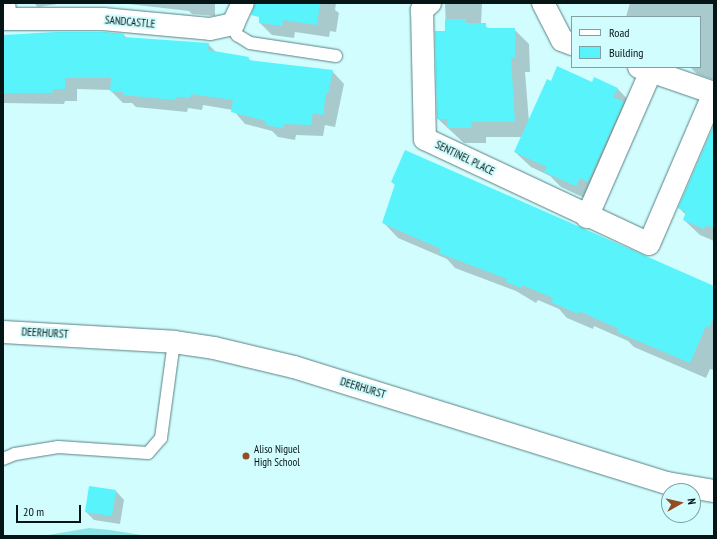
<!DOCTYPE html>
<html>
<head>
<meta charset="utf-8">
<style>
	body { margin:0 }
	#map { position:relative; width:717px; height:539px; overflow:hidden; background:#d2fdff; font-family:"PT Sans Narrow",sans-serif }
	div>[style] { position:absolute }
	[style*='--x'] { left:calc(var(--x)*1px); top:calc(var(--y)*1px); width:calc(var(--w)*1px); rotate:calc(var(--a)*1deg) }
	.green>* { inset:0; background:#8be4e8 }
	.shadow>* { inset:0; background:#0003 }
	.building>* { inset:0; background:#59f4fb }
	.roads { filter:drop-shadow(0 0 1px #5a8183) drop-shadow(0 0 1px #5a8183) }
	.service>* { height:12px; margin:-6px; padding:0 6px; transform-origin:6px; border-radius:6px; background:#fff }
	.minor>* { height:22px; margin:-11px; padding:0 11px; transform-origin:11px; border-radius:11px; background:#fff }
	.tertiary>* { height:22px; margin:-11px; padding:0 11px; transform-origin:11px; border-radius:11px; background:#fff }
	.dots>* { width:11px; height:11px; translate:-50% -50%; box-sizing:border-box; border:2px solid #d2fdff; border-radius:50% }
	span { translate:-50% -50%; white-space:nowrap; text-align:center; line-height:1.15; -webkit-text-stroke:4px #d2fdff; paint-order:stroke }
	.street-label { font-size:11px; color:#051415 }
	.poi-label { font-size:11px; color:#051415 }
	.left { translate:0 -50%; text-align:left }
	.frame { position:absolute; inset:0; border:4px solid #051415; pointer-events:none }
	.legend { position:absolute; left:571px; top:16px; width:130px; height:52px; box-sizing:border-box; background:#d2fdff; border:1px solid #80a0a1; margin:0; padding:5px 7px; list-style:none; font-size:12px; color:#051415 }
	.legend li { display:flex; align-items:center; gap:8px; height:20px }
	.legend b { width:20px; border:1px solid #80a0a1 }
	.north { position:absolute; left:661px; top:483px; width:40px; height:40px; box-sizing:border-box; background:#d2fdff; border:1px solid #80a0a1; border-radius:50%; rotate:82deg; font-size:11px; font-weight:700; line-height:16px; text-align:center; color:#051415 }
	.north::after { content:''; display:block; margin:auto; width:14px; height:18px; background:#924d22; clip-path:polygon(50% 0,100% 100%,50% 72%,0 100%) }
	.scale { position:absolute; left:16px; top:505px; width:65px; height:18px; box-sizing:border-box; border:2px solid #051415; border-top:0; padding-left:5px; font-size:12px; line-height:14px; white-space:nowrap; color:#051415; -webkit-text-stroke:3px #d2fdff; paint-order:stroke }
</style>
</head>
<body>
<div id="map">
	<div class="green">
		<div style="clip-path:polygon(89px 528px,110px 530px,148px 536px,43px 536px)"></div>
	</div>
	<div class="shadow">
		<div style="clip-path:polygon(34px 3px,64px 3px,38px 7px)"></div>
		<div style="clip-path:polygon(120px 3px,215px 3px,215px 16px,192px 14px,189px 11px)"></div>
		<div style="clip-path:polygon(263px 3px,336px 3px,335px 10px,339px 13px,336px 32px,330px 31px,329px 37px,295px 32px,294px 38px,272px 35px,260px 23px)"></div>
		<div style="clip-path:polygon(445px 3px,482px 3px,481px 24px,490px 29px,514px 29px,529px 44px,530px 72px,525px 72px,529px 122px,593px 84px,617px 88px,632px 104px,591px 201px,561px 187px,550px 176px,531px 167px,515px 152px,522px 137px,486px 137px,486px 143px,464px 143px,438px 119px,446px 32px)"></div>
		<div style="clip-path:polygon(630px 3px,714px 3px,714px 80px,697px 74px,690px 67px,700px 67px,700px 17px,626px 17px)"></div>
		<div style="clip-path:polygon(124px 35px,127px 38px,208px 44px,217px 53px,248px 58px,251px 61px,332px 71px,344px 84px,335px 127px,325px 125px,323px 136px,296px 135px,295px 140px,278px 137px,272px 131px,245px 124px,233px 110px,203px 105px,202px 110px,188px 108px,187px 112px,136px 107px,132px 103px,123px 103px,110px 90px,77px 89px,77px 101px,65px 101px,64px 104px,3px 103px,3px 36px)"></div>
		<div style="clip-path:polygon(714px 129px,714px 241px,700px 235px,684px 220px,686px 215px,679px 208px)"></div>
		<div style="clip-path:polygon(392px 182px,714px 287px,714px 370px,710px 369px,706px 378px,634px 347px,628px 341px,594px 326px,593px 329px,567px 318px,559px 309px,538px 300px,536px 303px,516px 291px,455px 268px,447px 259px,398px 238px,383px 222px,396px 186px)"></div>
		<div style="clip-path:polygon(116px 491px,124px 500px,120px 524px,94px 520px,86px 512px)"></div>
	</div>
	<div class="building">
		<div style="clip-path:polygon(255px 3px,320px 3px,317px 25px,283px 20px,282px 26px,259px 23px,259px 17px,251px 15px)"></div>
		<div style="clip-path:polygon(445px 19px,466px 19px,466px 23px,486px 23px,486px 28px,515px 28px,515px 57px,511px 57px,515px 122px,471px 122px,472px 128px,447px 128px,447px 119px,437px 119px,435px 31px,445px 31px)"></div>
		<div style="clip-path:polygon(56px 32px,105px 32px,124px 34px,124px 37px,209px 43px,208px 50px,249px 57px,248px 60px,333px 70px,328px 94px,326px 93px,323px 115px,313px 113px,311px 125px,284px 124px,283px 128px,265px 125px,266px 121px,231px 112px,233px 100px,191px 94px,190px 98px,176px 97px,175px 100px,123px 95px,123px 92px,110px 91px,111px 78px,65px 78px,65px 89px,53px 89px,52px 93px,3px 93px,3px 35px)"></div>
		<div style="clip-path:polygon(557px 66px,592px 82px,594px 77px,618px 88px,613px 97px,624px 102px,588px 182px,580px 178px,576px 186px,544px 172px,547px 167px,514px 152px,547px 79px,551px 81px)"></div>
		<div style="clip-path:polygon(714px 125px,714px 228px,706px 225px,704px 229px,683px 220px,686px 212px,678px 208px)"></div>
		<div style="clip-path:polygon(405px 150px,714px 286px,714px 317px,709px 328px,706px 326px,690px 363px,617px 332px,619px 329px,579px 311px,578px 314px,551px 302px,553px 298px,522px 285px,521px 288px,506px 282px,507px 279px,439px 253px,441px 249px,382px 223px,395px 184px,391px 182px)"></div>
		<div style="clip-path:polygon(89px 486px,116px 490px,112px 516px,85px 512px)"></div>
	</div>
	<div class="roads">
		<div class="service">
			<div style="--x:9;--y:3;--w:16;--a:83"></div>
			<div style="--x:233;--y:24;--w:12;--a:70"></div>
			<div style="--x:237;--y:35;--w:15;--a:32"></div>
			<div style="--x:250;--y:43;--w:87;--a:8.6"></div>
			<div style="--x:3;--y:459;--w:13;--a:-23"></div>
			<div style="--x:15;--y:454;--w:44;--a:-9.2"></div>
			<div style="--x:58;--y:447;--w:90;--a:3.8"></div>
			<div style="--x:148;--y:453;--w:20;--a:-49"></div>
			<div style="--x:161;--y:438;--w:97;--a:-82.3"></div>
		</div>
		<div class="minor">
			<div style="--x:430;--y:3;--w:11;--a:139"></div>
			<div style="--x:422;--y:10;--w:129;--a:88.7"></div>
			<div style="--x:425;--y:139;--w:247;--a:25.1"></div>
			<div style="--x:649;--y:244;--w:164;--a:-66.7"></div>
			<div style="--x:543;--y:3;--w:42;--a:62.8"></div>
			<div style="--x:562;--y:40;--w:11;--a:22"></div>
			<div style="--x:3;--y:19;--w:100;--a:0"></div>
			<div style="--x:103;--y:19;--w:107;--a:5.3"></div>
			<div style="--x:210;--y:29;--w:24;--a:-12"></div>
			<div style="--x:233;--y:24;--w:23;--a:-65"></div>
			<div style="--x:639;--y:67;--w:79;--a:19.1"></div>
			<div style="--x:587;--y:217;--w:159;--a:-66.3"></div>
		</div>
		<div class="tertiary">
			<div style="--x:3;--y:332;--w:171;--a:3.3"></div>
			<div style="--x:174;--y:342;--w:40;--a:8.5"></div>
			<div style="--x:214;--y:348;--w:82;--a:13.4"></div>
			<div style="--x:294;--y:367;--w:391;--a:17.3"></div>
			<div style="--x:667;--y:483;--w:48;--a:9.7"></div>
		</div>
	</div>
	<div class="dots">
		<div style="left:246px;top:456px;background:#924d22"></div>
	</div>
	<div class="street-label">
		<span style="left:130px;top:22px;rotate:5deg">SANDCASTLE</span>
		<span style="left:465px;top:158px;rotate:26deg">SENTINEL PLACE</span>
		<span style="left:45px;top:333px;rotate:3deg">DEERHURST</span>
		<span style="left:363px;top:388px;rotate:17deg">DEERHURST</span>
	</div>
	<div class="poi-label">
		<span class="left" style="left:254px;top:456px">Aliso Niguel<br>High School</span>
	</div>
	<div class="frame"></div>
	<ul class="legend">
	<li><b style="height:5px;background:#fff"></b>Road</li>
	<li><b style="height:11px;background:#59f4fb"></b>Building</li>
	</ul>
	<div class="north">N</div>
	<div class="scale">20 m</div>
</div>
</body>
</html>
